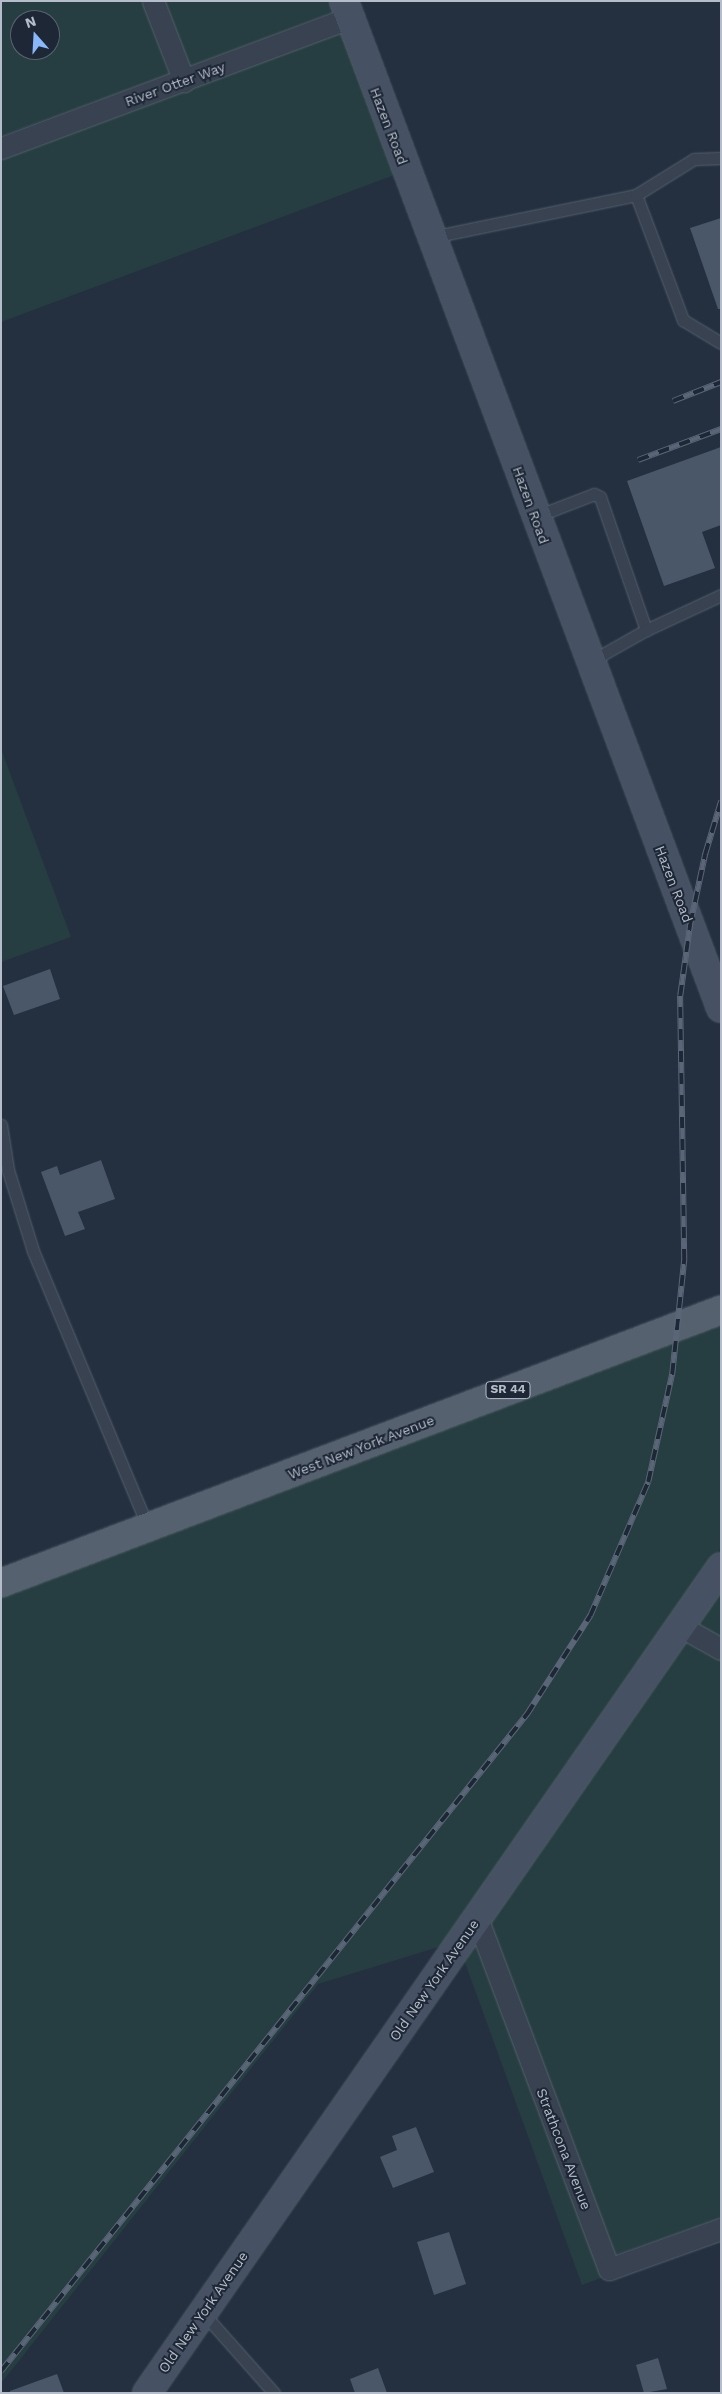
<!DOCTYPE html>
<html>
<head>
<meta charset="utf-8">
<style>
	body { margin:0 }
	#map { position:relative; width:722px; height:2394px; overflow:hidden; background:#243040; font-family:"Work Sans",sans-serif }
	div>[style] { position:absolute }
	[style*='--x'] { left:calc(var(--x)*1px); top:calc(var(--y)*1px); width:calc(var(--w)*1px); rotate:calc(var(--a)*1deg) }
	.green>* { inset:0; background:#263e41 }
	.building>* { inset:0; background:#4a5769 }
	.roads { filter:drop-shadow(0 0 1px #56606d) drop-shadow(0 0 1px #56606d) }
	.lane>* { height:11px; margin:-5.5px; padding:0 5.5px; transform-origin:5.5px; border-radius:5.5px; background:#384250 }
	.street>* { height:21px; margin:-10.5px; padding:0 10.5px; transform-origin:10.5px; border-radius:10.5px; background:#384250 }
	.secondary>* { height:28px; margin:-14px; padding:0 14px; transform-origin:14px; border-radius:14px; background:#465163 }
	.primary>* { height:28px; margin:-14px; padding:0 14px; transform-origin:14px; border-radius:14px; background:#566170 }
	.rail>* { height:5.5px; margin-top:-2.75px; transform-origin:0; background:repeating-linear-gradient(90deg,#1d2735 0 11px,#5a6677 0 22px); box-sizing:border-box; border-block:1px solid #5a6677 }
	span { translate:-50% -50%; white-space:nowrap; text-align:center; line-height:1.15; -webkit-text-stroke:4px #1d2735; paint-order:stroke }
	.shield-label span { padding:1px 4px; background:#1d2735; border:1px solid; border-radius:4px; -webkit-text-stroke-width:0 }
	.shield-label { font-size:12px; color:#b5bdca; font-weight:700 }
	.street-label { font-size:14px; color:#b5bdca }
	.frame { position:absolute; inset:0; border:2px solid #b5bdca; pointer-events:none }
	.north { position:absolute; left:10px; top:10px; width:50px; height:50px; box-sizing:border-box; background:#1d2735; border:1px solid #5a6371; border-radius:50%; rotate:341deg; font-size:14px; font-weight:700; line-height:20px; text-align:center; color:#b5bdca }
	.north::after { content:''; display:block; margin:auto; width:18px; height:22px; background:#8ab6fa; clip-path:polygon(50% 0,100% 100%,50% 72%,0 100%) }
</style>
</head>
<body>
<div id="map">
	<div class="green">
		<div style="clip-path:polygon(evenodd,1px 1px,142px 1px,170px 74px,1px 136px,1px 1px,20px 20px,50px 20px,50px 50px,20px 50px,20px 20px)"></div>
		<div style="clip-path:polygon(164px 1px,333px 1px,336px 11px,189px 67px)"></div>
		<div style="clip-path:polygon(343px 32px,397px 174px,1px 322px,1px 160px)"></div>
		<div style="clip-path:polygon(1px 749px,71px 937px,1px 962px)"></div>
		<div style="clip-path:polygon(721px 1321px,721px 1548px,470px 1908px,464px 1911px,465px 1915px,445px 1945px,318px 1984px,2px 2382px,1px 1595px)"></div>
		<div style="clip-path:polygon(721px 1586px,721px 2218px,614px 2255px,488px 1920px)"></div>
		<div style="clip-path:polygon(474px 1940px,606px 2276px,582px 2285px,463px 1957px)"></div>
	</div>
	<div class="building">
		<div style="clip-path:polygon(721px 218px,721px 309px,718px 309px,690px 228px)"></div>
		<div style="clip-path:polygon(721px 447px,721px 525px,702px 532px,715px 568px,664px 586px,627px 481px)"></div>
		<div style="clip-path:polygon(50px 969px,60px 999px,14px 1015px,3px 986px)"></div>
		<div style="clip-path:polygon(101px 1160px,115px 1199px,78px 1212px,85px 1229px,65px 1236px,41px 1172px,57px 1166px,60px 1175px)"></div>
		<div style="clip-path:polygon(416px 2127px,434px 2172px,393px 2188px,380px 2157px,397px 2150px,392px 2136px)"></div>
		<div style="clip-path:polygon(449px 2232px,466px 2284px,434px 2295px,417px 2242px)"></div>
		<div style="clip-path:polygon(658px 2358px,667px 2389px,644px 2393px,636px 2365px)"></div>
		<div style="clip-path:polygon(378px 2368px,387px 2393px,355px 2393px,350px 2379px)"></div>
		<div style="clip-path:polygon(57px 2374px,64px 2393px,10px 2393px,10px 2391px)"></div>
	</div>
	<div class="roads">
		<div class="lane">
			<div style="--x:636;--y:195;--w:134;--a:69.4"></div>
			<div style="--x:683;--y:320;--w:44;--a:31.2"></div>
			<div style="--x:432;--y:237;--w:208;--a:-11.6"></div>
			<div style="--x:636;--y:195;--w:68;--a:-31.8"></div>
			<div style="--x:694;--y:159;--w:27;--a:-2"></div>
			<div style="--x:537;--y:516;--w:61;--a:-21.1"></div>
			<div style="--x:594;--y:494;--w:7;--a:27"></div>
			<div style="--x:600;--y:497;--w:141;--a:70.9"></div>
			<div style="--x:591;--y:661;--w:63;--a:-29.4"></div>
			<div style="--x:646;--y:630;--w:83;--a:-25"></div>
			<div style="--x:1;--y:1125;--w:46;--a:81.2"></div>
			<div style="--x:8;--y:1170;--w:85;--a:72.8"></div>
			<div style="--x:33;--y:1251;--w:299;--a:67.4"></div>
			<div style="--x:203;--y:2313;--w:107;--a:48.4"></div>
		</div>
		<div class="street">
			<div style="--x:153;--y:1;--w:86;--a:68.8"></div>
			<div style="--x:1;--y:148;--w:371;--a:-20.5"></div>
			<div style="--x:680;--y:1626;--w:47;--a:29.3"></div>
			<div style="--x:477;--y:1918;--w:375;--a:69.4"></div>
			<div style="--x:609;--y:2269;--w:119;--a:-19.7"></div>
		</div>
		<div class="secondary">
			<div style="--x:344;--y:1;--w:1075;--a:69.48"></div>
			<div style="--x:147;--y:2393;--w:1006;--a:-55.2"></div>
		</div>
		<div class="primary">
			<div style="--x:1;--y:1583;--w:770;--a:-20.77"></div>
		</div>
	</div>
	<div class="rail">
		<div style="--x:673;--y:401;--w:52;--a:-21.6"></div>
		<div style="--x:638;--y:460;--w:89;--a:-20.5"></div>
		<div style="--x:1;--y:2371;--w:842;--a:-51.32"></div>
		<div style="--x:527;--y:1714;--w:117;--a:-57.3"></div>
		<div style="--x:590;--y:1616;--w:146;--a:-66.6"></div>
		<div style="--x:648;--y:1482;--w:111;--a:-77.5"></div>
		<div style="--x:672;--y:1374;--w:115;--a:-84"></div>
		<div style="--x:684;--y:1260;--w:264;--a:-90.9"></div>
		<div style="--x:680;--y:996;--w:73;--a:-82.1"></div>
		<div style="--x:690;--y:924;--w:72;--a:-77.9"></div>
		<div style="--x:705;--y:854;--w:55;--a:-73.2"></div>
	</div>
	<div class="shield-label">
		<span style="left:508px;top:1390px">SR 44</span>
	</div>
	<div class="street-label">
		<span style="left:175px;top:84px;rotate:-20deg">River Otter Way</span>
		<span style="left:389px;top:126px;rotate:69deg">Hazen Road</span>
		<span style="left:531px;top:505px;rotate:70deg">Hazen Road</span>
		<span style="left:674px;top:884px;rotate:69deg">Hazen Road</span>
		<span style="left:361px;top:1447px;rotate:-21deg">West New York Avenue</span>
		<span style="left:434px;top:1980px;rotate:-55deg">Old New York Avenue</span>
		<span style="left:564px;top:2149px;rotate:69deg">Strathcona Avenue</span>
		<span style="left:203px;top:2312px;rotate:-55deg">Old New York Avenue</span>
	</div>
	<div class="frame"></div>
	<div class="north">N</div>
</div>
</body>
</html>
